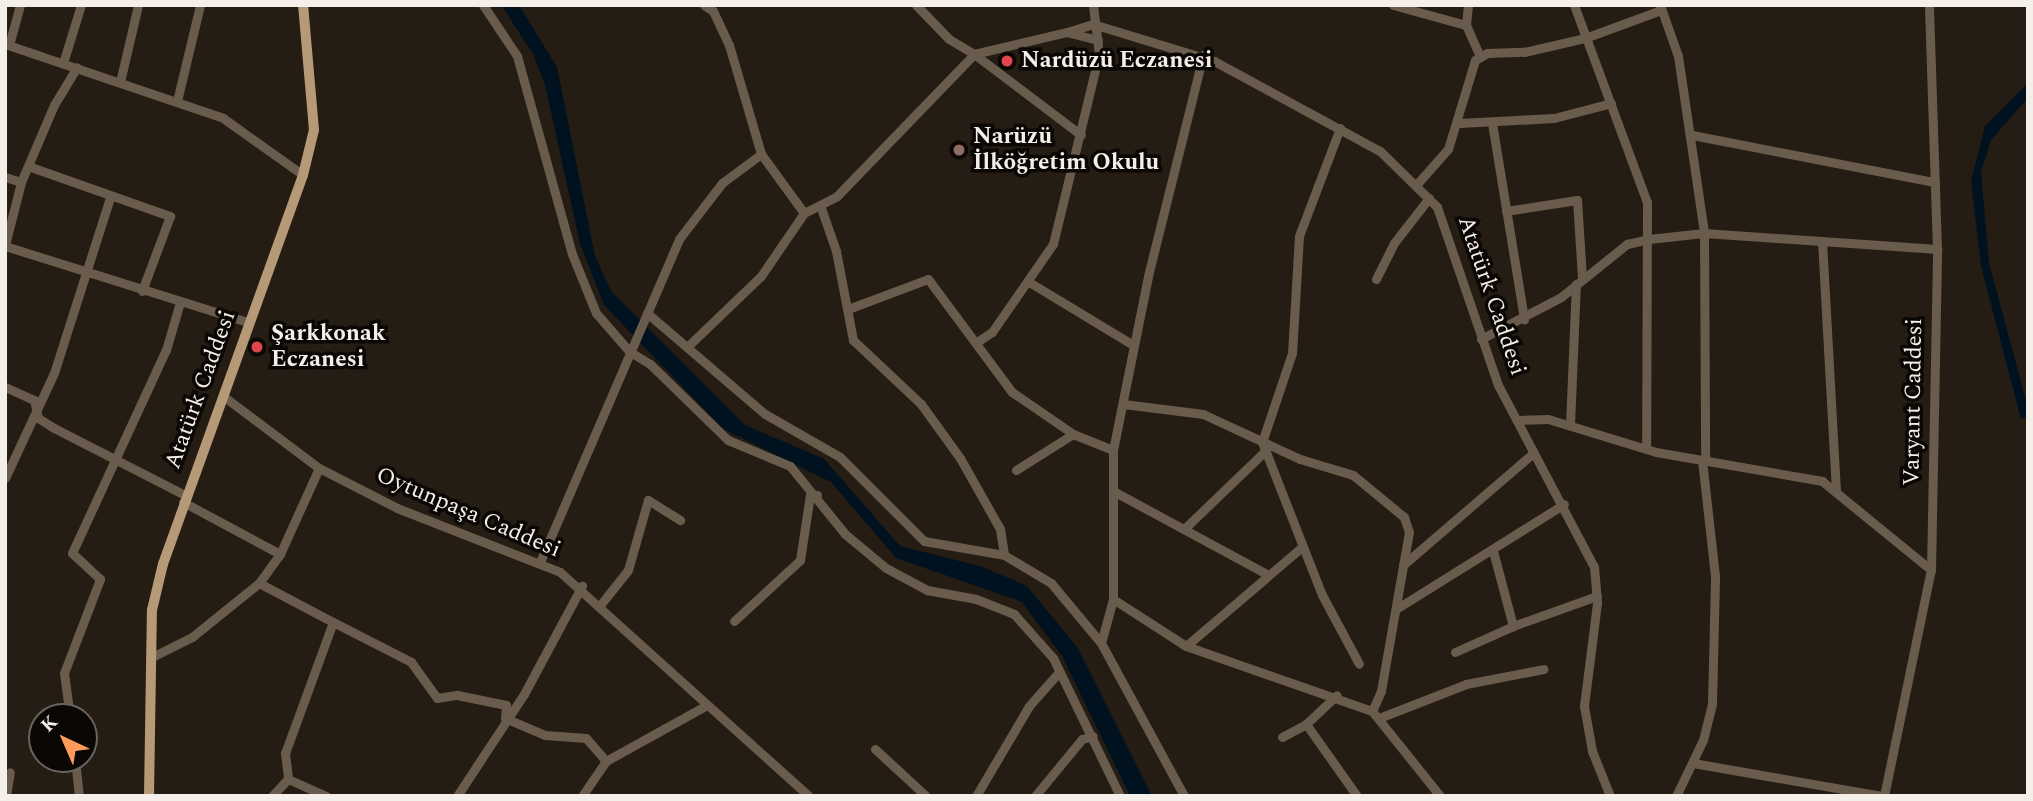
<!DOCTYPE html>
<html>
<head>
<meta charset="utf-8">
<style>
	body { margin:0 }
	#map { position:relative; width:2033px; height:801px; overflow:hidden; background:#251c13; font-family:Spectral,serif }
	div>[style] { position:absolute }
	[style*='--x'] { left:calc(var(--x)*1px); top:calc(var(--y)*1px); width:calc(var(--w)*1px); rotate:calc(var(--a)*1deg) }
	.water>* { inset:0; background:#001220 }
	.minor>* { height:9px; margin:-4.5px; padding:0 4.5px; transform-origin:4.5px; border-radius:4.5px; background:#695c4c }
	.major>* { height:10px; margin:-5px; padding:0 5px; transform-origin:5px; border-radius:5px; background:#b69a78 }
	.dots>* { width:19px; height:19px; translate:-50% -50%; box-sizing:border-box; border:4px solid #0b0705; border-radius:50% }
	span { translate:-50% -50%; white-space:nowrap; text-align:center; line-height:1.15; -webkit-text-stroke:7px #0b0705; paint-order:stroke }
	.poi-label { font-size:23px; color:#f5efe9; font-weight:700 }
	.left { translate:0 -50%; text-align:left }
	.street-label { font-size:23px; color:#f5efe9 }
	.frame { position:absolute; inset:0; border:7px solid #f5efe9; pointer-events:none }
	.north { position:absolute; left:28px; top:703px; width:70px; height:70px; box-sizing:border-box; background:#0b0705; border:2px solid #696460; border-radius:50%; rotate:316deg; font-size:19px; font-weight:700; line-height:28px; text-align:center; color:#f5efe9 }
	.north::after { content:''; display:block; margin:auto; width:24px; height:32px; background:#ff9b5a; clip-path:polygon(50% 0,100% 100%,50% 72%,0 100%) }
</style>
</head>
<body>
<div id="map">
	<div class="water">
		<div style="clip-path:polygon(501px 5px,519px 5px,557px 67px,595px 256px,611px 291px,745px 425px,824px 459px,900px 546px,983px 567px,1027px 586px,1077px 647px,1152px 796px,1130px 796px,1062px 656px,1022px 602px,896px 558px,831px 482px,723px 429px,604px 305px,580px 244px,545px 85px,533px 54px)"></div>
		<div style="clip-path:polygon(2028px 83px,2028px 98px,1991px 140px,1981px 172px,1989px 263px,2028px 408px,2028px 416px,2021px 419px,1981px 266px,1971px 181px,1985px 126px)"></div>
	</div>
	<div class="minor">
		<div style="--x:483;--y:5;--w:61;--a:56.3"></div>
		<div style="--x:517;--y:56;--w:205;--a:74.5"></div>
		<div style="--x:572;--y:254;--w:64;--a:67.9"></div>
		<div style="--x:596;--y:313;--w:50;--a:49"></div>
		<div style="--x:629;--y:351;--w:25;--a:32"></div>
		<div style="--x:650;--y:364;--w:109;--a:44.3"></div>
		<div style="--x:728;--y:440;--w:67;--a:22.8"></div>
		<div style="--x:790;--y:466;--w:87;--a:51"></div>
		<div style="--x:845;--y:534;--w:53;--a:39.7"></div>
		<div style="--x:886;--y:568;--w:47;--a:28.2"></div>
		<div style="--x:927;--y:590;--w:50;--a:10.4"></div>
		<div style="--x:976;--y:599;--w:41;--a:21.5"></div>
		<div style="--x:1014;--y:614;--w:59;--a:48.4"></div>
		<div style="--x:1053;--y:658;--w:153;--a:64.1"></div>
		<div style="--x:704;--y:5;--w:11;--a:34"></div>
		<div style="--x:713;--y:11;--w:38;--a:65"></div>
		<div style="--x:729;--y:45;--w:114;--a:73.6"></div>
		<div style="--x:761;--y:154;--w:73;--a:53.9"></div>
		<div style="--x:916;--y:5;--w:47;--a:45.9"></div>
		<div style="--x:949;--y:39;--w:29;--a:31"></div>
		<div style="--x:974;--y:54;--w:96;--a:-13.3"></div>
		<div style="--x:1393;--y:5;--w:76;--a:15.3"></div>
		<div style="--x:1468;--y:5;--w:20;--a:96"></div>
		<div style="--x:1466;--y:25;--w:35;--a:66"></div>
		<div style="--x:1574;--y:5;--w:210;--a:69.7"></div>
		<div style="--x:1647;--y:202;--w:247;--a:90.2"></div>
		<div style="--x:1660;--y:5;--w:54;--a:70.6"></div>
		<div style="--x:1678;--y:56;--w:179;--a:81.6"></div>
		<div style="--x:1704;--y:233;--w:228;--a:89.7"></div>
		<div style="--x:1098;--y:40;--w:32;--a:-166"></div>
		<div style="--x:1067;--y:32;--w:27;--a:-17"></div>
		<div style="--x:1093;--y:24;--w:127;--a:17"></div>
		<div style="--x:1214;--y:61;--w:189;--a:28.5"></div>
		<div style="--x:1380;--y:151;--w:80;--a:44.5"></div>
		<div style="--x:1437;--y:207;--w:188;--a:71.1"></div>
		<div style="--x:1498;--y:385;--w:206;--a:62.2"></div>
		<div style="--x:1594;--y:567;--w:36;--a:85"></div>
		<div style="--x:1597;--y:603;--w:104;--a:97.2"></div>
		<div style="--x:1584;--y:706;--w:46;--a:79.9"></div>
		<div style="--x:1592;--y:751;--w:48;--a:68.2"></div>
		<div style="--x:5;--y:44;--w:230;--a:18.7"></div>
		<div style="--x:223;--y:118;--w:98;--a:35.5"></div>
		<div style="--x:9;--y:45;--w:41;--a:-74.6"></div>
		<div style="--x:63;--y:63;--w:61;--a:-72.8"></div>
		<div style="--x:120;--y:82;--w:79;--a:-76.8"></div>
		<div style="--x:177;--y:101;--w:99;--a:-76.5"></div>
		<div style="--x:1459;--y:123;--w:95;--a:-3"></div>
		<div style="--x:1554;--y:118;--w:59;--a:-14.7"></div>
		<div style="--x:1492;--y:123;--w:199;--a:80.7"></div>
		<div style="--x:1340;--y:128;--w:116;--a:110.8"></div>
		<div style="--x:1299;--y:236;--w:117;--a:93.4"></div>
		<div style="--x:1292;--y:353;--w:94;--a:108.6"></div>
		<div style="--x:1262;--y:442;--w:164;--a:68.6"></div>
		<div style="--x:1322;--y:595;--w:78;--a:61.8"></div>
		<div style="--x:1692;--y:135;--w:247;--a:11"></div>
		<div style="--x:28;--y:166;--w:151;--a:19.4"></div>
		<div style="--x:170;--y:216;--w:80;--a:110.5"></div>
		<div style="--x:5;--y:177;--w:17;--a:17"></div>
		<div style="--x:1417;--y:184;--w:47;--a:-48.5"></div>
		<div style="--x:1448;--y:149;--w:93;--a:-73.1"></div>
		<div style="--x:1475;--y:60;--w:14;--a:-30"></div>
		<div style="--x:1487;--y:53;--w:37;--a:-2"></div>
		<div style="--x:1524;--y:52;--w:63;--a:-12.9"></div>
		<div style="--x:1585;--y:38;--w:81;--a:-20.2"></div>
		<div style="--x:820;--y:205;--w:49;--a:70.8"></div>
		<div style="--x:836;--y:251;--w:91;--a:79.2"></div>
		<div style="--x:853;--y:340;--w:93;--a:43.3"></div>
		<div style="--x:921;--y:404;--w:67;--a:54.2"></div>
		<div style="--x:960;--y:458;--w:81;--a:60.6"></div>
		<div style="--x:1000;--y:529;--w:26;--a:81"></div>
		<div style="--x:1506;--y:211;--w:72;--a:-8.8"></div>
		<div style="--x:1577;--y:200;--w:77;--a:86.3"></div>
		<div style="--x:1822;--y:241;--w:250;--a:86.8"></div>
		<div style="--x:5;--y:245;--w:65;--a:-75.7"></div>
		<div style="--x:21;--y:182;--w:84;--a:-66.8"></div>
		<div style="--x:54;--y:105;--w:44;--a:-58.8"></div>
		<div style="--x:5;--y:246;--w:255;--a:17.4"></div>
		<div style="--x:1376;--y:279;--w:40;--a:-63.4"></div>
		<div style="--x:1394;--y:243;--w:57;--a:-52.1"></div>
		<div style="--x:1029;--y:282;--w:122;--a:31.2"></div>
		<div style="--x:848;--y:309;--w:85;--a:-20.6"></div>
		<div style="--x:928;--y:279;--w:141;--a:53.4"></div>
		<div style="--x:1012;--y:392;--w:74;--a:34.5"></div>
		<div style="--x:1073;--y:434;--w:43;--a:21.8"></div>
		<div style="--x:647;--y:313;--w:155;--a:40.6"></div>
		<div style="--x:765;--y:414;--w:86;--a:29.8"></div>
		<div style="--x:840;--y:457;--w:119;--a:45"></div>
		<div style="--x:924;--y:541;--w:81;--a:9.9"></div>
		<div style="--x:1004;--y:555;--w:55;--a:30.8"></div>
		<div style="--x:1051;--y:583;--w:78;--a:50.2"></div>
		<div style="--x:1101;--y:643;--w:174;--a:61.5"></div>
		<div style="--x:1481;--y:339;--w:90;--a:-27.7"></div>
		<div style="--x:1561;--y:297;--w:85;--a:-38.8"></div>
		<div style="--x:1627;--y:244;--w:23;--a:-13"></div>
		<div style="--x:1649;--y:239;--w:55;--a:-6.2"></div>
		<div style="--x:1704;--y:233;--w:234;--a:3.9"></div>
		<div style="--x:977;--y:342;--w:18;--a:-34"></div>
		<div style="--x:992;--y:332;--w:107;--a:-55.3"></div>
		<div style="--x:1053;--y:244;--w:195;--a:-76.4"></div>
		<div style="--x:1099;--y:54;--w:49;--a:-97"></div>
		<div style="--x:687;--y:347;--w:103;--a:-43.8"></div>
		<div style="--x:761;--y:276;--w:76;--a:-55.7"></div>
		<div style="--x:804;--y:213;--w:37;--a:-27"></div>
		<div style="--x:837;--y:196;--w:197;--a:-46"></div>
		<div style="--x:974;--y:54;--w:134;--a:37.1"></div>
		<div style="--x:5;--y:387;--w:32;--a:24"></div>
		<div style="--x:34;--y:400;--w:18;--a:77"></div>
		<div style="--x:38;--y:418;--w:19;--a:32"></div>
		<div style="--x:54;--y:428;--w:147;--a:27.1"></div>
		<div style="--x:223;--y:396;--w:120;--a:36.9"></div>
		<div style="--x:319;--y:468;--w:88;--a:27.1"></div>
		<div style="--x:397;--y:508;--w:175;--a:21.4"></div>
		<div style="--x:560;--y:572;--w:335;--a:42"></div>
		<div style="--x:1123;--y:404;--w:81;--a:7.1"></div>
		<div style="--x:1203;--y:414;--w:107;--a:24.9"></div>
		<div style="--x:1300;--y:459;--w:55;--a:16.8"></div>
		<div style="--x:1353;--y:475;--w:66;--a:39.5"></div>
		<div style="--x:1404;--y:517;--w:16;--a:72"></div>
		<div style="--x:1409;--y:532;--w:161;--a:100"></div>
		<div style="--x:1381;--y:691;--w:22;--a:114"></div>
		<div style="--x:1517;--y:420;--w:31;--a:-2"></div>
		<div style="--x:1548;--y:419;--w:113;--a:17"></div>
		<div style="--x:1656;--y:452;--w:169;--a:9.9"></div>
		<div style="--x:1822;--y:481;--w:141;--a:39.2"></div>
		<div style="--x:1570;--y:425;--w:141;--a:-87.6"></div>
		<div style="--x:1016;--y:470;--w:67;--a:-32.3"></div>
		<div style="--x:5;--y:478;--w:116;--a:-65"></div>
		<div style="--x:54;--y:373;--w:185;--a:-72.3"></div>
		<div style="--x:1115;--y:492;--w:170;--a:28.4"></div>
		<div style="--x:183;--y:502;--w:110;--a:28.2"></div>
		<div style="--x:1184;--y:529;--w:114;--a:-43.9"></div>
		<div style="--x:1493;--y:551;--w:78;--a:75.1"></div>
		<div style="--x:1513;--y:626;--w:89;--a:-19.7"></div>
		<div style="--x:540;--y:562;--w:352;--a:-66.7"></div>
		<div style="--x:679;--y:239;--w:71;--a:-52.5"></div>
		<div style="--x:722;--y:183;--w:49;--a:-36.6"></div>
		<div style="--x:1403;--y:565;--w:172;--a:-40.7"></div>
		<div style="--x:259;--y:583;--w:84;--a:27.8"></div>
		<div style="--x:333;--y:622;--w:140;--a:110.1"></div>
		<div style="--x:285;--y:753;--w:26;--a:83"></div>
		<div style="--x:1113;--y:599;--w:87;--a:32.8"></div>
		<div style="--x:1186;--y:646;--w:197;--a:19.3"></div>
		<div style="--x:1372;--y:711;--w:109;--a:51.3"></div>
		<div style="--x:601;--y:604;--w:43;--a:-51.5"></div>
		<div style="--x:628;--y:570;--w:73;--a:-74.1"></div>
		<div style="--x:648;--y:500;--w:38;--a:32"></div>
		<div style="--x:1396;--y:609;--w:198;--a:-32"></div>
		<div style="--x:734;--y:621;--w:90;--a:-42.7"></div>
		<div style="--x:800;--y:560;--w:66;--a:-81.3"></div>
		<div style="--x:810;--y:495;--w:7;--a:0"></div>
		<div style="--x:333;--y:622;--w:88;--a:27.1"></div>
		<div style="--x:411;--y:662;--w:44;--a:54.2"></div>
		<div style="--x:437;--y:698;--w:20;--a:-9"></div>
		<div style="--x:457;--y:695;--w:50;--a:11.5"></div>
		<div style="--x:506;--y:705;--w:13;--a:94"></div>
		<div style="--x:505;--y:718;--w:43;--a:23"></div>
		<div style="--x:545;--y:735;--w:41;--a:4.2"></div>
		<div style="--x:586;--y:738;--w:30;--a:49"></div>
		<div style="--x:1101;--y:643;--w:46;--a:-74.7"></div>
		<div style="--x:1113;--y:599;--w:149;--a:-90"></div>
		<div style="--x:1113;--y:450;--w:177;--a:-78.6"></div>
		<div style="--x:1148;--y:276;--w:228;--a:-76"></div>
		<div style="--x:1186;--y:646;--w:153;--a:-40.5"></div>
		<div style="--x:1455;--y:652;--w:64;--a:-24.1"></div>
		<div style="--x:150;--y:658;--w:47;--a:-26.6"></div>
		<div style="--x:192;--y:637;--w:86;--a:-38.9"></div>
		<div style="--x:259;--y:583;--w:36;--a:-54"></div>
		<div style="--x:280;--y:554;--w:94;--a:-65.6"></div>
		<div style="--x:70;--y:717;--w:44;--a:-97.8"></div>
		<div style="--x:64;--y:673;--w:101;--a:-69"></div>
		<div style="--x:100;--y:579;--w:38;--a:-137"></div>
		<div style="--x:72;--y:553;--w:224;--a:-65.2"></div>
		<div style="--x:166;--y:350;--w:50;--a:-73.7"></div>
		<div style="--x:1379;--y:718;--w:93;--a:-21.3"></div>
		<div style="--x:1466;--y:684;--w:79;--a:-10.9"></div>
		<div style="--x:1306;--y:724;--w:88;--a:54.7"></div>
		<div style="--x:1282;--y:737;--w:27;--a:-28"></div>
		<div style="--x:1306;--y:724;--w:42;--a:-43.1"></div>
		<div style="--x:875;--y:749;--w:69;--a:42.7"></div>
		<div style="--x:75;--y:759;--w:37;--a:84"></div>
		<div style="--x:1693;--y:763;--w:193;--a:9.9"></div>
		<div style="--x:6;--y:796;--w:24;--a:-81"></div>
		<div style="--x:272;--y:796;--w:23;--a:-47"></div>
		<div style="--x:288;--y:779;--w:42;--a:24.1"></div>
		<div style="--x:457;--y:796;--w:122;--a:-56.7"></div>
		<div style="--x:524;--y:694;--w:123;--a:-61.8"></div>
		<div style="--x:582;--y:796;--w:42;--a:-55.6"></div>
		<div style="--x:606;--y:761;--w:115;--a:-29"></div>
		<div style="--x:976;--y:796;--w:104;--a:-59.5"></div>
		<div style="--x:1029;--y:706;--w:45;--a:-48.6"></div>
		<div style="--x:1035;--y:796;--w:74;--a:-50.5"></div>
		<div style="--x:1082;--y:739;--w:11;--a:-15"></div>
		<div style="--x:1676;--y:796;--w:62;--a:-64.3"></div>
		<div style="--x:1703;--y:740;--w:38;--a:-76"></div>
		<div style="--x:1712;--y:703;--w:127;--a:-88.6"></div>
		<div style="--x:1715;--y:576;--w:116;--a:-96.4"></div>
		<div style="--x:1884;--y:796;--w:231;--a:-78.3"></div>
		<div style="--x:1931;--y:570;--w:321;--a:-88.9"></div>
		<div style="--x:1937;--y:249;--w:244;--a:-91.9"></div>
	</div>
	<div class="major">
		<div style="--x:149;--y:796;--w:186;--a:-89.1"></div>
		<div style="--x:152;--y:610;--w:47;--a:-76.6"></div>
		<div style="--x:163;--y:564;--w:413;--a:-70.2"></div>
		<div style="--x:303;--y:175;--w:46;--a:-76.3"></div>
		<div style="--x:314;--y:130;--w:125;--a:-95"></div>
	</div>
	<div class="dots">
		<div style="left:1007px;top:61px;background:#e0444e"></div>
		<div style="left:959px;top:150px;background:#8d6e63"></div>
		<div style="left:257px;top:347px;background:#e0444e"></div>
	</div>
	<div class="poi-label">
		<span class="left" style="left:1021px;top:61px">Nardüzü Eczanesi</span>
		<span class="left" style="left:973px;top:150px">Narüzü<br>İlköğretim Okulu</span>
		<span class="left" style="left:271px;top:347px">Şarkkonak<br>Eczanesi</span>
	</div>
	<div class="street-label">
		<span style="left:1491px;top:296px;rotate:71deg">Atatürk Caddesi</span>
		<span style="left:201px;top:390px;rotate:-70deg">Atatürk Caddesi</span>
		<span style="left:1914px;top:402px;rotate:-89deg">Varyant Caddesi</span>
		<span style="left:468px;top:513px;rotate:23deg">Oytunpaşa Caddesi</span>
	</div>
	<div class="frame"></div>
	<div class="north">K</div>
</div>
</body>
</html>
